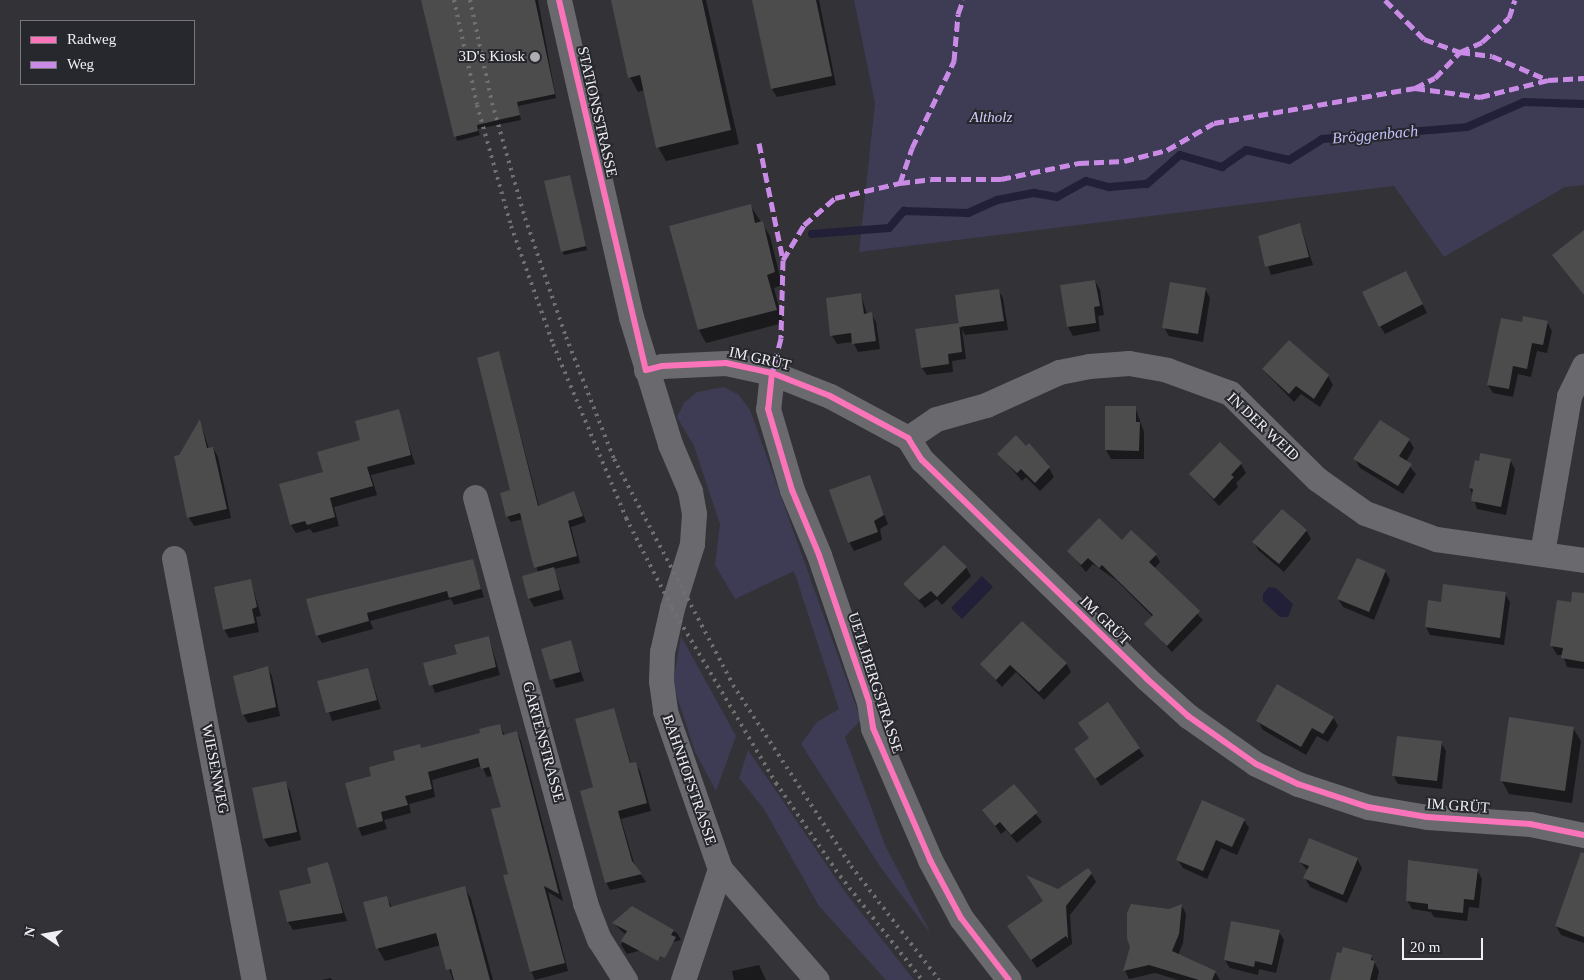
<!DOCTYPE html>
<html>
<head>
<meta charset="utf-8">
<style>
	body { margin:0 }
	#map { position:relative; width:1584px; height:980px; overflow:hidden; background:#323237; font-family:"Times New Roman",serif }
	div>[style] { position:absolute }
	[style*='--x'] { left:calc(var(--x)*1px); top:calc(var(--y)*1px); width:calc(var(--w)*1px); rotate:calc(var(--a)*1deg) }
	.green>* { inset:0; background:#3d3c54 }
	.water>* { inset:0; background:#221f39 }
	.shadow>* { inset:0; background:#0007 }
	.stream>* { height:8px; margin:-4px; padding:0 4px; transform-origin:4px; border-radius:4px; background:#221f39 }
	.building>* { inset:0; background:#4c4c4d }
	.minor>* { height:25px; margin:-12.5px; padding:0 12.5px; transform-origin:12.5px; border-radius:12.5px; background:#69696e }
	.rail>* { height:4px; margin-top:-2px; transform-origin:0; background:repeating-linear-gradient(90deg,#707073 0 2.5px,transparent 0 7.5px) }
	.quiet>* { height:5px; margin-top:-2.5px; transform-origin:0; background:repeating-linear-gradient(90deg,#ca8be6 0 10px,transparent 0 15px) }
	.cycleway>* { height:6px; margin:-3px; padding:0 3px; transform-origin:3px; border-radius:3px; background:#fb73b8 }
	.dots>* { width:14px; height:14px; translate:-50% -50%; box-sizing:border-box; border:2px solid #27272e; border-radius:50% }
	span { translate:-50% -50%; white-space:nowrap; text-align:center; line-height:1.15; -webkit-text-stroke:4px #27272e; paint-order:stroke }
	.poi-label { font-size:15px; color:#efeff4 }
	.right { translate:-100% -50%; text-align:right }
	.street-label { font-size:15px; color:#efeff4 }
	.park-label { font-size:15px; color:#d1cffe; font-style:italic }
	.water-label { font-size:16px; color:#c3c0fb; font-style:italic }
	.legend { position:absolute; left:20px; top:20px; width:175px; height:65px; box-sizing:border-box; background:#27272e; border:1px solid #77777d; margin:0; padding:6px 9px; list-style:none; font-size:15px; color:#efeff4 }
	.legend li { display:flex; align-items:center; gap:10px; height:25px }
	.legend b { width:25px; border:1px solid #77777d }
	.north { position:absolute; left:20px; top:910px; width:50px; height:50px; -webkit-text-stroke:4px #27272e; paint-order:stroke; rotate:282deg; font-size:14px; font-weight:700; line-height:20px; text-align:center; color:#efeff4 }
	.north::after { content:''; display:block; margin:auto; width:18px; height:22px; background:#efeff4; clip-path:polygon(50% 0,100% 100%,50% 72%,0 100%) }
	.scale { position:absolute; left:1402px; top:938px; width:81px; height:22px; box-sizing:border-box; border:2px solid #efeff4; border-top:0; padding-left:6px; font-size:15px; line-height:18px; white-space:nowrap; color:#efeff4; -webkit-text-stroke:4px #27272e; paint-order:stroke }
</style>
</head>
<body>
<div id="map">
	<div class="green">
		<div style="clip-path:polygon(854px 0,1584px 0,1584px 185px,1565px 187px,1444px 257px,1394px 186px,859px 252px,875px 103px)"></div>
		<div style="clip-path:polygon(724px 387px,739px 395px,750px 410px,861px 720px,845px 737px,885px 845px,931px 934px,881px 868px,801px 744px,817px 722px,839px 709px,794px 571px,735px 599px,715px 565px,720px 524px,694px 446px,677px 417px,684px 403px,697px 392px)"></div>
		<div style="clip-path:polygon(681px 636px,736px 736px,716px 791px,695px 752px,673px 684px)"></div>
		<div style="clip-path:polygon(748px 750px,845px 892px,914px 980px,886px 980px,819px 906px,764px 809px,739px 778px)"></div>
	</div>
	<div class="water">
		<div style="clip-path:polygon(982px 576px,993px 587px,962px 619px,951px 608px)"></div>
		<div style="clip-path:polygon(1269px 587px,1276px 588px,1293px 604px,1288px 617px,1280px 617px,1263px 601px,1263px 594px)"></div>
	</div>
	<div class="shadow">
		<div style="clip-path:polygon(423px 0,538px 0,556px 98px,518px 106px,521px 120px,478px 129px,480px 135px,457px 141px)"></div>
		<div style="clip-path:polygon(612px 0,706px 0,739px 144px,666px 161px,658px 147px,644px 90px,638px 92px,630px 77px)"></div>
		<div style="clip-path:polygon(753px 0,819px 0,836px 85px,777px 97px,772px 89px)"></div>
		<div style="clip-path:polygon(569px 176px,587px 250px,564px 255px,562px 251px)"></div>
		<div style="clip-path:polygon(750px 205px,770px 236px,782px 285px,774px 288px,783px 323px,706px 343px,699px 330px)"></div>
		<div style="clip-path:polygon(1300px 224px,1313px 265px,1271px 275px,1259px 237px)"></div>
		<div style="clip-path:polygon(1095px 281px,1100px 290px,1104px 315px,1098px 316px,1100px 331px,1073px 336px,1068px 327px,1062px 286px)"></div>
		<div style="clip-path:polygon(1411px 281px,1427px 313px,1385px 334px,1380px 326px)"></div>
		<div style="clip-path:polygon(1205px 289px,1210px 298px,1203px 342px,1169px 336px,1164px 327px)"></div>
		<div style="clip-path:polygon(998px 290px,1003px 298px,1008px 330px,965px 335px,962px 329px,966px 359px,952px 361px,953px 372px,927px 375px,922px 368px,917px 330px,958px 324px,961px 329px,956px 296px)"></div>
		<div style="clip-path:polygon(861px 295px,867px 314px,871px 314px,876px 322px,880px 349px,858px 352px,853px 342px,837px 344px,832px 336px)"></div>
		<div style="clip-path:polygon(1547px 322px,1552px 331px,1547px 353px,1537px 351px,1531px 377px,1518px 374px,1513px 397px,1493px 393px,1488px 385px,1523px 324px)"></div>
		<div style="clip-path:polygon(1289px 341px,1328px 376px,1333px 385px,1320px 407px,1301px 394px,1294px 402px,1263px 370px)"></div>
		<div style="clip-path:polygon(499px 353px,539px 506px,577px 499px,586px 522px,571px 527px,580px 563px,554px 569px,564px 599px,534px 607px,529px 598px,538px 572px,523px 519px,511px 522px,507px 516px,512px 491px)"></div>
		<div style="clip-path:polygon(1107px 407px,1135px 407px,1144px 432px,1144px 459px,1111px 459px,1106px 450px)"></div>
		<div style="clip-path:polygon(398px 411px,415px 464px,371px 475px,377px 495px,334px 507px,339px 526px,313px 533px,310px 529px,296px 533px,291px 525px,324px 473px)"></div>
		<div style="clip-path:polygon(200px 421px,209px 449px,213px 448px,218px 457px,231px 518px,194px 526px,189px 518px,175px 457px,180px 456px)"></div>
		<div style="clip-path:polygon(1409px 440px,1414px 448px,1406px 462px,1416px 474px,1403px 494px,1360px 468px,1355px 459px)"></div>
		<div style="clip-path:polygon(999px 454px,1049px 468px,1054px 477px,1040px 491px,1026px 477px,1022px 481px)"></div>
		<div style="clip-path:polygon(1510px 460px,1515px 469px,1506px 515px,1477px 509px,1470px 488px,1476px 461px)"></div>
		<div style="clip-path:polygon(1241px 464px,1246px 473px,1236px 483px,1238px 487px,1219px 506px,1190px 474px)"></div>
		<div style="clip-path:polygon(869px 477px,888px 524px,880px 529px,882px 540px,854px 551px,849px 542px)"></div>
		<div style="clip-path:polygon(1306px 530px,1311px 539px,1284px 572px,1258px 550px,1254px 542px)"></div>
		<div style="clip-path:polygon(1122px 542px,1156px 555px,1160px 562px,1154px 569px,1203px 620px,1172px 652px,1146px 624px,1153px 617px,1116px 580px,1093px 564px,1086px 572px,1068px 551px)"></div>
		<div style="clip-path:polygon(472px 561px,484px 597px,454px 605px,451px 599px,370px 621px,373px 629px,322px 643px,317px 635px)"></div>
		<div style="clip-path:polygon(966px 567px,971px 576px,942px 605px,937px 599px,925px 608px,904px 584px)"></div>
		<div style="clip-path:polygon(1385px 571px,1390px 580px,1374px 620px,1343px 607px,1338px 599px)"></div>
		<div style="clip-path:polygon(251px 581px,261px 616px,256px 617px,259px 632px,229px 638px,224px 629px)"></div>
		<div style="clip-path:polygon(1505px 594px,1510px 602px,1504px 645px,1430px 635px,1426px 627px)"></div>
		<div style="clip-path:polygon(1584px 606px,1584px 669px,1567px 667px,1563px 655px,1557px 655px,1552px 646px)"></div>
		<div style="clip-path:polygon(489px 637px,500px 675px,435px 693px,425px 664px,458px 655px)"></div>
		<div style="clip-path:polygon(570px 641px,584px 681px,556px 688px,542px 650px)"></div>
		<div style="clip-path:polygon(1066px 663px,1071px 672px,1044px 700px,1016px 672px,1002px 687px,981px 664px)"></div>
		<div style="clip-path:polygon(267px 667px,272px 676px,280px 716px,248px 723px,243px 714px,248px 671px)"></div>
		<div style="clip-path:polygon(368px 669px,381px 709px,332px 721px,319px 682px)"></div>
		<div style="clip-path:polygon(1108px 704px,1144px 756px,1101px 786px,1080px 756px)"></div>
		<div style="clip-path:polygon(614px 709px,631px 764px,635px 763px,640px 771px,651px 811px,621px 819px,635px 866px,646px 882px,610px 890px,606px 882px)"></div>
		<div style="clip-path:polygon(1333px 717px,1338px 726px,1328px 742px,1317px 736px,1306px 755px,1263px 730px,1258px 721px)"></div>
		<div style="clip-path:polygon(499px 725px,505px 735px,517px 732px,521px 741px,563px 901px,548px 892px,568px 971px,535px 980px,531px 971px,503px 807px,493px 776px,487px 777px,482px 766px,432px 780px,435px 797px,409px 804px,411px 813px,384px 820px,387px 829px,362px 836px,358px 827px,373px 777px,419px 745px,422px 750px,482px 734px)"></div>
		<div style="clip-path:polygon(1573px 728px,1581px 741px,1572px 803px,1509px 794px,1502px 781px)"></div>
		<div style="clip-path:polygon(1441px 743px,1446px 751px,1442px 789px,1398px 784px,1393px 775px)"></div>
		<div style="clip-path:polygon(285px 782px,290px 791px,301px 840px,269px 847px,264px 839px)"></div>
		<div style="clip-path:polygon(1014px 786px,1042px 822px,1017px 843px,1006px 830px,1001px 834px,984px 811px)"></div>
		<div style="clip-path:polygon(1244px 820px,1249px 828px,1237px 855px,1221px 848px,1207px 879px,1183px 868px,1178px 860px)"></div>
		<div style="clip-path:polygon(1357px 859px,1362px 868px,1347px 903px,1310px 887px,1305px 878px,1308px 871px,1300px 862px)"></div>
		<div style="clip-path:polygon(327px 864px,347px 921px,293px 930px,288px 922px)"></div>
		<div style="clip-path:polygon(1477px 870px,1482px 879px,1479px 908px,1469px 907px,1467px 921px,1434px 917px,1431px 912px,1412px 909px,1407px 900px)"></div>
		<div style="clip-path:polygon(1091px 873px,1096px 882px,1070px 915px,1072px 944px,1037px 968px,1014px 934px,1058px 891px)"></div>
		<div style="clip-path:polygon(1584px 886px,1584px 943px,1561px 935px,1556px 926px)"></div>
		<div style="clip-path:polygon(464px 887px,471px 899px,493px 980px,453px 980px,441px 945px,385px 961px,378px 949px,365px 903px,386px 897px,392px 907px)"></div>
		<div style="clip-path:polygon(1182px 906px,1186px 914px,1183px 943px,1178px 955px,1215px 972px,1220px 980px,1178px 980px,1155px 973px,1129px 979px,1125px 971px,1132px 947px)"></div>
		<div style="clip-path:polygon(632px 908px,677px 933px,681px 940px,627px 954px,621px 945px,626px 935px,613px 923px)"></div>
		<div style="clip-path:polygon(1279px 932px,1284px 940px,1276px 973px,1259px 969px,1258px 975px,1230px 968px,1225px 960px)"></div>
		<div style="clip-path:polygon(1371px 956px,1379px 971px,1377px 980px,1332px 980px)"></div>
		<div style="clip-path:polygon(759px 965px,766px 980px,734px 980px,732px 971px)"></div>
		<div style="clip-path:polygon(331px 978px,332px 980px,321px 980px)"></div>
	</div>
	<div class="stream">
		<div style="--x:812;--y:234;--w:77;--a:-4.5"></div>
		<div style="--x:889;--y:228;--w:23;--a:-49"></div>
		<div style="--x:904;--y:211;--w:64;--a:1.8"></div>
		<div style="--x:968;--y:213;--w:32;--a:-24"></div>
		<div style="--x:997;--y:200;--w:38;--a:-11"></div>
		<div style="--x:1034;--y:193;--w:23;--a:10"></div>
		<div style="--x:1057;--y:197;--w:33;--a:-29"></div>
		<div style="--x:1086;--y:181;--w:24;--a:15"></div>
		<div style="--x:1109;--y:187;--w:38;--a:-5"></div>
		<div style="--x:1147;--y:184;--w:44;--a:-41.3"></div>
		<div style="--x:1180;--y:155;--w:44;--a:15.9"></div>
		<div style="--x:1222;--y:167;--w:29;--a:-35"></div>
		<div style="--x:1246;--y:150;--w:44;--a:13.1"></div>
		<div style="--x:1289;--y:160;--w:39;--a:-32"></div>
		<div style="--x:1322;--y:139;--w:145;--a:-4.7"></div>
		<div style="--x:1467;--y:127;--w:62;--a:-23.7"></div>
		<div style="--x:1524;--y:102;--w:60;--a:1.9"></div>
	</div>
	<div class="building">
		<div style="clip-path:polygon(421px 0,535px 0,555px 94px,517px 102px,520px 115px,477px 125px,478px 131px,454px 137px)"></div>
		<div style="clip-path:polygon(611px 0,702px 0,731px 130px,656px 148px,640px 75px,628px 78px)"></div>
		<div style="clip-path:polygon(752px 0,816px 0,832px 76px,771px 89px)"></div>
		<div style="clip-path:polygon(570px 175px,586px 246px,561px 252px,544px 181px)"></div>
		<div style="clip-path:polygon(751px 204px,755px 223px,763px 221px,775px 272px,767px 275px,777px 310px,698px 330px,669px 226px)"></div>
		<div style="clip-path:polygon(1300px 223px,1309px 257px,1265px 267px,1258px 236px)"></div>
		<div style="clip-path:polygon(1584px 230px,1584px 295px,1552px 255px)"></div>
		<div style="clip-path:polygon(1406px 271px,1423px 304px,1379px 327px,1362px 292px)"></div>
		<div style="clip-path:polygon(1095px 280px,1100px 306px,1094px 307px,1096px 323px,1067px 327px,1060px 285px)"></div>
		<div style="clip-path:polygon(1170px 282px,1206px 288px,1198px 334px,1162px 328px)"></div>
		<div style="clip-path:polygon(999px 289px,1004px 321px,959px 327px,955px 295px)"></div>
		<div style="clip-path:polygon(861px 293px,864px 314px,872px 312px,876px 341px,852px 344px,851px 333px,830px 336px,826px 298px)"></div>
		<div style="clip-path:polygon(1523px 316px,1548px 321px,1543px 345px,1532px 343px,1527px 369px,1513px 366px,1509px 389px,1487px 385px,1501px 318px,1522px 322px)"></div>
		<div style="clip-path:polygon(959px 323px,962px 352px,948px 354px,949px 364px,921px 368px,915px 329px)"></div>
		<div style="clip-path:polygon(1289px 340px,1329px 375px,1314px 399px,1296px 386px,1289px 394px,1262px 369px)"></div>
		<div style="clip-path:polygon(499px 351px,538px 506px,574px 491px,583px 516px,568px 521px,577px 556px,534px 568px,520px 513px,506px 517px,500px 493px,510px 490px,477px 358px)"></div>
		<div style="clip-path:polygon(1105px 406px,1136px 406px,1136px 422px,1140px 422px,1139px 451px,1105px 450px)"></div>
		<div style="clip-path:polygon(399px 409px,411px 455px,367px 467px,373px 486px,330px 498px,335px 517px,307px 525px,305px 521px,290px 525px,279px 484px,323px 472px,317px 452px,360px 440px,355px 421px)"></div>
		<div style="clip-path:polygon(200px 419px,207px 448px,213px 447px,227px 509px,187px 518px,174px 456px,179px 455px)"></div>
		<div style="clip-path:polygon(1380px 420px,1410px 439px,1399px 456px,1412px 464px,1398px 486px,1353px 459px)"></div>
		<div style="clip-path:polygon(1016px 435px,1026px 446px,1029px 443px,1050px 467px,1035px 483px,1021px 469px,1017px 473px,997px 454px)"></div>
		<div style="clip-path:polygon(1220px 442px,1242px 463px,1231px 475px,1234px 477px,1214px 499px,1189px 474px)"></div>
		<div style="clip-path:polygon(1480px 453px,1511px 459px,1501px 507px,1471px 501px,1473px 489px,1469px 488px,1475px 460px,1479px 461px)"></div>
		<div style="clip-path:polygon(870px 475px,884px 515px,874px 521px,878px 532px,848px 543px,829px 490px)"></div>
		<div style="clip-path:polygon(1282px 509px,1307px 530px,1279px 564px,1252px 542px)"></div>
		<div style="clip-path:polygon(1099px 518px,1122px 540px,1131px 530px,1157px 554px,1149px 562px,1200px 611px,1167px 646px,1144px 624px,1153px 615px,1110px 573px,1102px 565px,1099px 568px,1088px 558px,1081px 565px,1067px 551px)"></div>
		<div style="clip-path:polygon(944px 545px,967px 567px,937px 597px,931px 591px,919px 600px,903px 584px)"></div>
		<div style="clip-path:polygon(1357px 558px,1386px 570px,1369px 612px,1337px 599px)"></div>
		<div style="clip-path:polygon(473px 559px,481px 589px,449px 598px,447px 591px,367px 613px,369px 621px,316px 636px,306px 599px)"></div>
		<div style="clip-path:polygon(554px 567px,560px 590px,528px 599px,522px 576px)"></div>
		<div style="clip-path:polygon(251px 579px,257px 607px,252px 609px,255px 623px,223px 630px,214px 587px)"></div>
		<div style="clip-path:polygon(1443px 584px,1506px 592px,1500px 638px,1425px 627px,1428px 600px,1441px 602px)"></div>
		<div style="clip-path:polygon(1572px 592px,1584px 593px,1584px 662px,1561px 658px,1563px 648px,1550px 646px,1557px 600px,1571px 602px)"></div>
		<div style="clip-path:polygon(1022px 621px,1067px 663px,1039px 692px,1010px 665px,996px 680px,980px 664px)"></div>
		<div style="clip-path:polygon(489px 636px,496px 667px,429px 686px,423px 663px,457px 654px,454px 645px)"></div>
		<div style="clip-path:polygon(571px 640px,580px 672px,550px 680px,541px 649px)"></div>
		<div style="clip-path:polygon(268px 666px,276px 707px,242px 715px,233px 676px)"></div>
		<div style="clip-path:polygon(368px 668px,377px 700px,326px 713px,317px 681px)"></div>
		<div style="clip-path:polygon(1277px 684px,1334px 717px,1323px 734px,1312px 728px,1301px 747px,1256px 721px)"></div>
		<div style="clip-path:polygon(1108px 702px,1140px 748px,1095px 779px,1074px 749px,1089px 738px,1078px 723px)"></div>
		<div style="clip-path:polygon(614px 708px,630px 763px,636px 762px,647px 803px,618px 811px,632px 861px,642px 874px,605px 883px,580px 791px,593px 787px,575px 719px)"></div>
		<div style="clip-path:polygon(1509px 717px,1574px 727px,1565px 791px,1500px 781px)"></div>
		<div style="clip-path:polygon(500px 724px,503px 735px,517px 731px,559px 894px,544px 886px,565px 963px,530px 972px,503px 875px,508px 874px,491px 809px,501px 807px,489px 767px,481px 769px,478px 758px,428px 772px,432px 789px,405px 796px,408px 805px,381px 812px,383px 821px,357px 828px,345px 783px,371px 776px,369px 767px,395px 760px,393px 751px,420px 744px,421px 748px,480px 733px,479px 729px)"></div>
		<div style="clip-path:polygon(1397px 736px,1442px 741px,1437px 781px,1392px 776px)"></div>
		<div style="clip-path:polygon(286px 781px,297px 832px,263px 839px,252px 788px)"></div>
		<div style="clip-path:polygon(1014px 784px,1038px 812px,1011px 835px,1000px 822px,995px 826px,982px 810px)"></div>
		<div style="clip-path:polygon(1202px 800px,1245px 819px,1232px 847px,1216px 840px,1203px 871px,1176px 860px)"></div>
		<div style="clip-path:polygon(1309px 838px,1358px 858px,1343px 895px,1303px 878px,1309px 866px,1299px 862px)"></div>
		<div style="clip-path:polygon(1581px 852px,1584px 853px,1584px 937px,1555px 926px)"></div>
		<div style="clip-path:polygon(1408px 860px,1478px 869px,1474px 900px,1464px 899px,1463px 913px,1428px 909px,1428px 904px,1406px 901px)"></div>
		<div style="clip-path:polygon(328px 862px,343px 913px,287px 922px,279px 891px,311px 883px,307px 868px)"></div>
		<div style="clip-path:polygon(1088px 868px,1092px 873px,1066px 906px,1068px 939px,1066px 936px,1031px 960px,1007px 926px,1043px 901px,1026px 875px,1058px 889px)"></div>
		<div style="clip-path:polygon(465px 886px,490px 980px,454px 980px,451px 969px,446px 970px,436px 933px,376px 949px,363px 902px,387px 896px,390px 907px)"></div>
		<div style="clip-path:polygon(1131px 904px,1169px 909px,1182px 904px,1179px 934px,1172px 951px,1216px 971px,1212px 980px,1199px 980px,1149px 965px,1123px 971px,1130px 947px,1127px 938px,1127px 913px)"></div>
		<div style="clip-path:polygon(632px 906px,674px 930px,671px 935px,676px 937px,665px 958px,660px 956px,658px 961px,621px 941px,627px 931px,612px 923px)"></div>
		<div style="clip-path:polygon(1231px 921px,1280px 930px,1272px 965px,1255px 961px,1254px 967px,1224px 960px)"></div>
		<div style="clip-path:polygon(1343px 947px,1372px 955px,1371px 960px,1375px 961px,1370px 980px,1330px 980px,1337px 952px,1341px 953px)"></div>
	</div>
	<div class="minor">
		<div style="--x:559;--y:0;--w:325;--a:77.2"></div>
		<div style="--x:631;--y:317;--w:133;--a:72.9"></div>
		<div style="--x:670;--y:444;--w:51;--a:66.9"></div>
		<div style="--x:690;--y:491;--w:23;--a:80"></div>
		<div style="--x:694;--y:514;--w:30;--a:94"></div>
		<div style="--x:692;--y:544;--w:67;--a:107.4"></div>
		<div style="--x:672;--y:608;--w:45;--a:102.8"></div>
		<div style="--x:662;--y:652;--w:29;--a:92"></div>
		<div style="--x:661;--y:681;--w:30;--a:82"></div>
		<div style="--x:665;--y:711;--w:167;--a:70.8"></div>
		<div style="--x:720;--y:869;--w:147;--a:48.9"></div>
		<div style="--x:646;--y:370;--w:16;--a:-14"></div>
		<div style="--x:662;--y:366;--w:64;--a:-2.7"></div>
		<div style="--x:726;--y:363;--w:47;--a:12.3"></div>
		<div style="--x:772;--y:373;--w:62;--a:21.6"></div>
		<div style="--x:830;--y:396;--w:89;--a:28.3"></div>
		<div style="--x:908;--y:438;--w:26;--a:58"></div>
		<div style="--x:922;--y:460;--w:313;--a:44.2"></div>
		<div style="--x:1146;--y:678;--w:57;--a:42.1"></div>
		<div style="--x:1188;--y:716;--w:83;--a:35.2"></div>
		<div style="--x:1256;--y:764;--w:47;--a:25.5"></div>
		<div style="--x:1298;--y:784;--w:74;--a:18.2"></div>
		<div style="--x:1368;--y:807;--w:60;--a:9.6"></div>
		<div style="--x:1427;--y:817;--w:103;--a:3.9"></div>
		<div style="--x:1530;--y:824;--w:55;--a:11.5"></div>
		<div style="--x:772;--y:373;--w:36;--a:96"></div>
		<div style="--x:768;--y:409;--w:84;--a:73.5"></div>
		<div style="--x:792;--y:490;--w:70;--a:67.4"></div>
		<div style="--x:819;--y:555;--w:155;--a:71.2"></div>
		<div style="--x:869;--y:702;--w:26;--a:81"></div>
		<div style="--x:873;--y:728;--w:144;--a:66.6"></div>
		<div style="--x:930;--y:860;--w:66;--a:61.9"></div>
		<div style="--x:961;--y:918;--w:78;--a:52.3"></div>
		<div style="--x:908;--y:438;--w:34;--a:-34"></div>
		<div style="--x:936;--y:419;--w:52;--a:-15.6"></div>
		<div style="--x:986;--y:405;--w:80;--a:-24.3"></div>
		<div style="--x:1059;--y:372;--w:31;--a:-11"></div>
		<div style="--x:1089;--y:366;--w:40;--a:-4.3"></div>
		<div style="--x:1129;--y:363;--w:39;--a:10"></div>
		<div style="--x:1167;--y:370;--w:67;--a:20.1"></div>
		<div style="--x:1230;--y:393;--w:122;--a:44.7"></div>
		<div style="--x:1317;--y:479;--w:59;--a:35.3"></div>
		<div style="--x:1365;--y:513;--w:76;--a:20.1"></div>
		<div style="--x:1436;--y:539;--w:149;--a:8.1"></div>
		<div style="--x:475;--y:497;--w:421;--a:74.8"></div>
		<div style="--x:585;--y:903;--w:39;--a:69"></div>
		<div style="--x:599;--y:939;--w:49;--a:57.6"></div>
		<div style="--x:1542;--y:553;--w:159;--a:-80.2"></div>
		<div style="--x:1569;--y:396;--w:34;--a:-64"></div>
		<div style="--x:174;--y:558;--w:430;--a:79.3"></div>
		<div style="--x:683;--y:980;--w:117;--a:-71.6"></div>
	</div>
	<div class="rail">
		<div style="--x:454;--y:0;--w:107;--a:77.6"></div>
		<div style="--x:477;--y:105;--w:126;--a:74.3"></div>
		<div style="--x:511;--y:226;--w:125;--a:70.4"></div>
		<div style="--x:553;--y:344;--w:189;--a:67.2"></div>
		<div style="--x:626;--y:518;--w:101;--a:62.9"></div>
		<div style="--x:672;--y:608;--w:204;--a:59.3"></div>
		<div style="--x:776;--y:783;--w:113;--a:55.5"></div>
		<div style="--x:840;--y:876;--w:132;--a:51.7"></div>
		<div style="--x:470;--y:0;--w:105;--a:77.9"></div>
		<div style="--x:492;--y:103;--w:120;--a:74"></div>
		<div style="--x:525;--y:218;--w:126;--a:71"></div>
		<div style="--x:566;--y:337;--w:131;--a:68.5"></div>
		<div style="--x:614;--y:459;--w:255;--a:62.2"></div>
		<div style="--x:733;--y:685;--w:216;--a:56.9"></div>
		<div style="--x:851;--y:866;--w:144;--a:52.3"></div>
	</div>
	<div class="quiet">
		<div style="--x:1385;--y:0;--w:55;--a:45"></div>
		<div style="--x:1424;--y:39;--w:38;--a:20"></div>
		<div style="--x:1460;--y:52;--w:24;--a:-24"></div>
		<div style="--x:1482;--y:42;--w:36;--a:-42"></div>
		<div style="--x:1509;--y:18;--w:19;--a:-72"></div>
		<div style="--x:1415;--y:88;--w:66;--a:7.9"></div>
		<div style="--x:1480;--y:97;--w:70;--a:-14"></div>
		<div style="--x:1548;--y:80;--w:36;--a:-3"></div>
		<div style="--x:759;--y:143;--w:119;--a:78.4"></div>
		<div style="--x:783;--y:260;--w:78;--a:91.5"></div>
		<div style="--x:781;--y:338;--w:36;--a:104"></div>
		<div style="--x:900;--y:183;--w:31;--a:-7"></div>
		<div style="--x:931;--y:179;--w:70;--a:0"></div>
		<div style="--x:1001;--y:179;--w:80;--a:-11.6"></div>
		<div style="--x:1079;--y:163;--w:45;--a:-2.5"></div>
		<div style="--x:1124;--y:161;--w:44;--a:-14.3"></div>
		<div style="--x:1167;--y:150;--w:54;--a:-29.9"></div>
		<div style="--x:1214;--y:123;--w:204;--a:-9.9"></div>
		<div style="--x:1415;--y:88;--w:22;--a:-27"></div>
		<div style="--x:1435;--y:78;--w:36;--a:-46"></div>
		<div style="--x:1460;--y:52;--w:32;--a:7"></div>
		<div style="--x:1492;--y:56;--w:61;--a:23.2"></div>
		<div style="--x:783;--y:260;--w:41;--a:-59"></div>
		<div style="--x:804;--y:225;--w:41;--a:-41.1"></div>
		<div style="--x:835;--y:198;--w:67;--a:-13"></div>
		<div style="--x:900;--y:183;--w:37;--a:-71"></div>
		<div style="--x:912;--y:148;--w:97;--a:-64.2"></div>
		<div style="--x:954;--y:61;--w:47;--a:-85.1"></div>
		<div style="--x:958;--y:14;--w:15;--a:-70"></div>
	</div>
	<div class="cycleway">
		<div style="--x:559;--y:0;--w:380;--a:76.8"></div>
		<div style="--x:646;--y:370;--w:16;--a:-14"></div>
		<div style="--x:662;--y:366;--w:64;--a:-2.7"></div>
		<div style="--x:726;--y:363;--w:47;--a:12.3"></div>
		<div style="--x:772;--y:373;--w:62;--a:21.6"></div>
		<div style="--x:830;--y:396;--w:89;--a:28.3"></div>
		<div style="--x:908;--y:438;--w:26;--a:58"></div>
		<div style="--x:922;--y:460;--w:313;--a:44.2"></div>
		<div style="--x:1146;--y:678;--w:57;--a:42.1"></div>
		<div style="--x:1188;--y:716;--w:83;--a:35.2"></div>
		<div style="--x:1256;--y:764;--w:47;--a:25.5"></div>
		<div style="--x:1298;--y:784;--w:74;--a:18.2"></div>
		<div style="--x:1368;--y:807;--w:60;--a:9.6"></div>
		<div style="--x:1427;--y:817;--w:103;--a:3.9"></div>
		<div style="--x:1530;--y:824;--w:55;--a:11.5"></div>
		<div style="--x:772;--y:373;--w:36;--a:96"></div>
		<div style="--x:768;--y:409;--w:84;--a:73.5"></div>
		<div style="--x:792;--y:490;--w:70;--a:67.4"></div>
		<div style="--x:819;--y:555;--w:155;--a:71.2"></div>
		<div style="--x:869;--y:702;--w:26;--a:81"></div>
		<div style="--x:873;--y:728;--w:144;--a:66.6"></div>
		<div style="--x:930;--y:860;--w:66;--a:61.9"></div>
		<div style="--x:961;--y:918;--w:78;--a:52.3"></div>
	</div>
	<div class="dots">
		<div style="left:535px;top:57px;background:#adadb2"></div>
	</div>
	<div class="poi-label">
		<span class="right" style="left:525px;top:57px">3D's Kiosk</span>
	</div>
	<div class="street-label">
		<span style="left:597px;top:112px;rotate:77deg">STATIONSSTRASSE</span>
		<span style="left:760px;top:359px;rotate:13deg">IM GRÜT</span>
		<span style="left:1263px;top:427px;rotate:43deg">IN DER WEID</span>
		<span style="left:1105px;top:621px;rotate:44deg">IM GRÜT</span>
		<span style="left:875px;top:683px;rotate:72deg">UETLIBERGSTRASSE</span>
		<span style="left:543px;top:742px;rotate:75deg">GARTENSTRASSE</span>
		<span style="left:215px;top:769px;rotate:79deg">WIESENWEG</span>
		<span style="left:689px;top:780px;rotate:71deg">BAHNHOFSTRASSE</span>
		<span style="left:1458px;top:806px;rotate:4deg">IM GRÜT</span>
	</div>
	<div class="park-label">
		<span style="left:991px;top:118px">Altholz</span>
	</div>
	<div class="water-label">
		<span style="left:1375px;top:135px;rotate:-5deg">Bröggenbach</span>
	</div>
	<ul class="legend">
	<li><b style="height:6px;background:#fb73b8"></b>Radweg</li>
	<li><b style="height:6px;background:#ca8be6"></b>Weg</li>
	</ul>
	<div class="north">N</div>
	<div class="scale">20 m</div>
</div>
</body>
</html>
